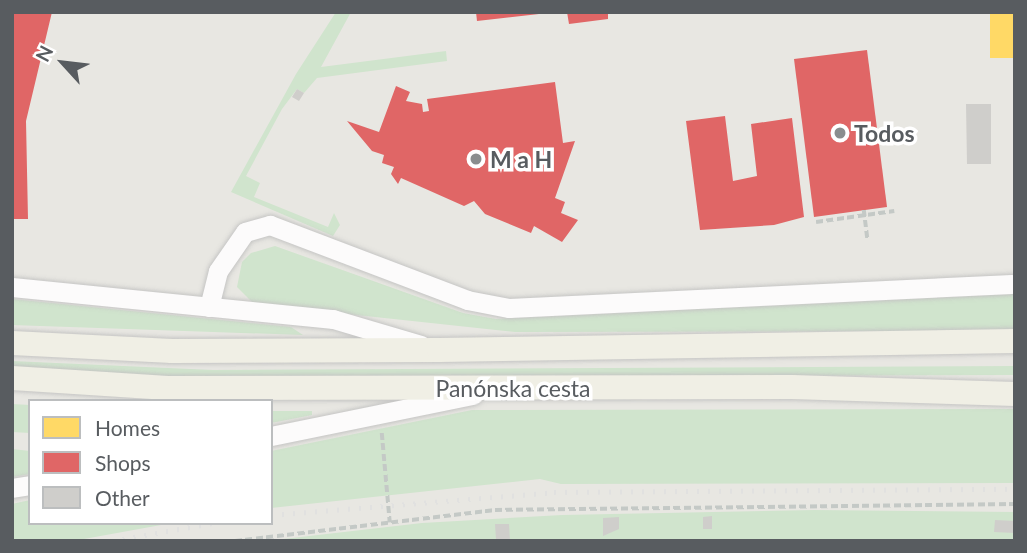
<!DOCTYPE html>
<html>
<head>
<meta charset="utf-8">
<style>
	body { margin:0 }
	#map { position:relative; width:1027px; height:553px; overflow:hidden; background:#e8e7e2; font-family:Lato,sans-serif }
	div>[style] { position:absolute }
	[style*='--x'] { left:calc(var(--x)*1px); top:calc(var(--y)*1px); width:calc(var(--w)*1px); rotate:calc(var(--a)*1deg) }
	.green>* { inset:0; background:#d0e4cd }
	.homes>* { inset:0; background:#ffd966 }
	.shops>* { inset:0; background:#e06666 }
	.building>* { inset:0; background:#cfcecb }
	.path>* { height:3.5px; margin-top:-1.75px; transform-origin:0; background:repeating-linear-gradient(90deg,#c4c9c6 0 7px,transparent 0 10.5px) }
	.roads { filter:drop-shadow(0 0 2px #c5c5c4) drop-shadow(0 0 2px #c5c5c4) }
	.minor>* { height:19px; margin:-9.5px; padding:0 9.5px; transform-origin:9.5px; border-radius:9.5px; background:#fcfbfb }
	.major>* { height:24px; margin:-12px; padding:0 12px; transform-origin:12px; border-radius:12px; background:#f0efe5 }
	.rail>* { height:5px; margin-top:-2.5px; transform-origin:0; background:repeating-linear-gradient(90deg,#e1e1e0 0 2px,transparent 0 11px) }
	.dots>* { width:19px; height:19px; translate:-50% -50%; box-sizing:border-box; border:4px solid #fff; border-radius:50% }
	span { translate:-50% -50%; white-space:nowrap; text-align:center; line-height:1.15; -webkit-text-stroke:7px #fff; paint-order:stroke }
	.poi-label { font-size:23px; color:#585c60; font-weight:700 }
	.left { translate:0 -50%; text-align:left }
	.street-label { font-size:23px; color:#585c60 }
	.frame { position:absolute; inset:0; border:14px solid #585c60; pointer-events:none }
	.legend { position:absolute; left:28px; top:399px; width:245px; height:126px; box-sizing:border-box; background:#fff; border:2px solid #bcbebf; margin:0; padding:9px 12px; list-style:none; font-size:21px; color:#585c60 }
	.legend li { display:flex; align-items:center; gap:14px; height:35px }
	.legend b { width:35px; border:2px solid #bcbebf }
	.north { position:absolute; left:28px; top:28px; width:70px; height:70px; -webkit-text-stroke:5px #fff; paint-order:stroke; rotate:297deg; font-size:19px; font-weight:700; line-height:28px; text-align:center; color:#585c60 }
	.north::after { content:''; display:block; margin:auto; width:24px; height:32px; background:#585c60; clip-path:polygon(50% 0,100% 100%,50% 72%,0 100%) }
</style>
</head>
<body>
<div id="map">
	<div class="green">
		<div style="clip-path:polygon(336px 12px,351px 12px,321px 67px,446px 51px,447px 61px,317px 78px,304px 93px,297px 89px,282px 109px,246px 176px,260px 183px,254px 197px,328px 227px,334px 213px,340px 225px,333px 236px,231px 192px,296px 74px)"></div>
		<div style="clip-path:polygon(275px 246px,463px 313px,496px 319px,1015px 294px,1015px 331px,515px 332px,254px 304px,237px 287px,242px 262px,251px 253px)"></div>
		<div style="clip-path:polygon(12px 299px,291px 327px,303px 335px,12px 325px)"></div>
		<div style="clip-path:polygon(12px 361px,213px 370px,1015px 366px,1015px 375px,143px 378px,12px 372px)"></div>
		<div style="clip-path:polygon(12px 404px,30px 405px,30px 433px,12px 432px)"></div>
		<div style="clip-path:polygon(1015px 409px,1015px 483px,561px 484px,540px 479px,271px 508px,271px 451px,472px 410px)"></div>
		<div style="clip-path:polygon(271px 411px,312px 411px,312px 415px,271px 423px)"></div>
		<div style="clip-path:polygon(12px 449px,30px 451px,30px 474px,12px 477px)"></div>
		<div style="clip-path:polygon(30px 500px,30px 523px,172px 523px,73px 541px,12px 541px,12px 504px)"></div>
		<div style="clip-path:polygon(814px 510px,1015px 512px,1015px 541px,266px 541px,422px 523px,562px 515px)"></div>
	</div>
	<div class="homes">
		<div style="clip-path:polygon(990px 12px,1015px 12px,1015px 58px,990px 58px)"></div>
	</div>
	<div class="shops">
		<div style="clip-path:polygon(12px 12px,52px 12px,26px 121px,28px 219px,12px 219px)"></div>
		<div style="clip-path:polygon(476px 12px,539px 12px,539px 14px,477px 21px)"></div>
		<div style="clip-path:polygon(567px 12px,608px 12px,608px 19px,569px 24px)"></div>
		<div style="clip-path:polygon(867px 50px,887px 207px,814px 217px,794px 59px)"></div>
		<div style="clip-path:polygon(555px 82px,563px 143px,575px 141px,555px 198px,565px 202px,561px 213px,578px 220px,562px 242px,534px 226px,531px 233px,485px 214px,474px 201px,464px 206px,401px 178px,398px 184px,391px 174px,394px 167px,382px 163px,384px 155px,372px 151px,347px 121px,379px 132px,396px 86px,410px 92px,406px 101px,422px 104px,423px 112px,429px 111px,427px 99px)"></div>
		<div style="clip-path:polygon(725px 116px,733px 181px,757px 176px,751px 124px,792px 118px,804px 217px,774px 225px,700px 230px,686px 121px)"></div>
	</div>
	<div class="building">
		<div style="clip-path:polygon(297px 89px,304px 93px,299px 101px,292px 97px)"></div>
		<div style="clip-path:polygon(966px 104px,991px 104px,991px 164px,967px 164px)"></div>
		<div style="clip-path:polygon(712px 516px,712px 529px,703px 529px,703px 517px)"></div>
		<div style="clip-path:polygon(619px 517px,619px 529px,603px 536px,603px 518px)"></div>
		<div style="clip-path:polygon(995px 520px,1015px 521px,1015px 533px,994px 532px)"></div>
		<div style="clip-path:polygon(495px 524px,509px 524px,510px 541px,496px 539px)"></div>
	</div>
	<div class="path">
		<div style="--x:864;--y:210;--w:31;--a:83"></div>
		<div style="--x:816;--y:222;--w:79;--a:-8"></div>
		<div style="--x:382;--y:433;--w:90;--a:84.9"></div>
		<div style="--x:235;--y:541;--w:262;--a:-6.8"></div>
		<div style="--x:495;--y:510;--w:520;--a:-0.66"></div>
	</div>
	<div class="roads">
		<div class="minor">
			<div style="--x:12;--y:287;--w:323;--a:5.7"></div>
			<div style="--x:333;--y:319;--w:92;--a:16.5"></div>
			<div style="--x:209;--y:307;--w:37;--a:-76"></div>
			<div style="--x:218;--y:271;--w:47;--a:-55.3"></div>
			<div style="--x:245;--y:232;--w:26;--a:-16"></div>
			<div style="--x:270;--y:225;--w:211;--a:20.8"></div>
			<div style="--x:467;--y:300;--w:43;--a:10.8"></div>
			<div style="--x:509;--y:308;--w:503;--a:-2.74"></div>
			<div style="--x:271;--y:436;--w:206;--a:-11.5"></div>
			<div style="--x:12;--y:488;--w:18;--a:-9"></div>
		</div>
		<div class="major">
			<div style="--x:12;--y:343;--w:160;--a:2.9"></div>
			<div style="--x:172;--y:351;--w:267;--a:-0.2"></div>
			<div style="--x:439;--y:350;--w:576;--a:-0.9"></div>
			<div style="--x:12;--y:378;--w:156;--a:3.7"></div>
			<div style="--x:168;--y:388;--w:624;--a:-0.09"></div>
			<div style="--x:792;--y:387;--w:223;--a:1.8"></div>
		</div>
	</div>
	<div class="rail">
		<div style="--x:271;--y:515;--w:284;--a:-4.6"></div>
		<div style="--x:554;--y:492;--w:461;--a:-0.4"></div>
		<div style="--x:112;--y:541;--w:102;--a:-10.2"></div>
	</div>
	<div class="dots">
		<div style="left:840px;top:133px;background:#8a8d8e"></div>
		<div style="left:476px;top:159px;background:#8a8d8e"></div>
	</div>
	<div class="poi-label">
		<span class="left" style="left:854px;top:133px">Todos</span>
		<span class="left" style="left:490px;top:159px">M a H</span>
	</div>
	<div class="street-label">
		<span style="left:513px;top:388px">Panónska cesta</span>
	</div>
	<div class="frame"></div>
	<ul class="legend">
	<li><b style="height:19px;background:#ffd966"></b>Homes</li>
	<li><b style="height:19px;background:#e06666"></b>Shops</li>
	<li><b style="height:19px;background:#cfcecb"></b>Other</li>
	</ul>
	<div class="north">N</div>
</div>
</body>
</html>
